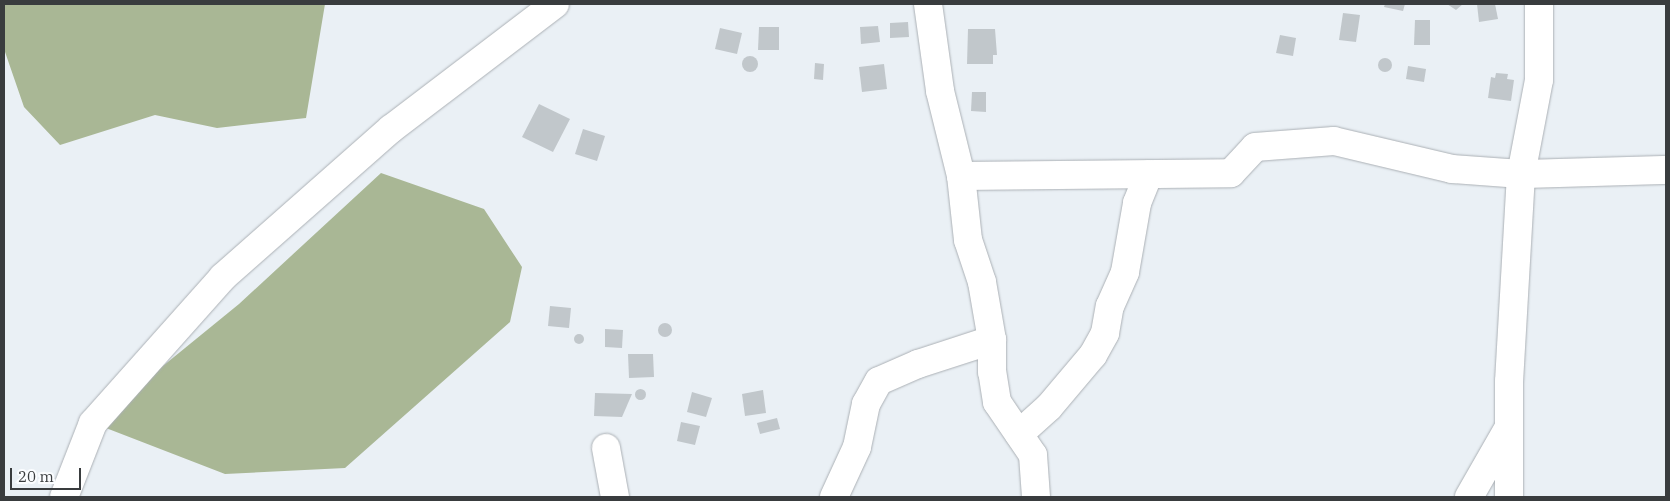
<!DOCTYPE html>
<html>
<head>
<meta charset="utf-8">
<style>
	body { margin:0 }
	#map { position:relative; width:1670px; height:501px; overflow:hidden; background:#eaf0f5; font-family:"IBM Plex Serif",serif }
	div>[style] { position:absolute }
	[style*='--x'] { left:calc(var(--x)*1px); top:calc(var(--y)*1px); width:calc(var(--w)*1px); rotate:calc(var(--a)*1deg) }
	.forest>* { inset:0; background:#a9b795 }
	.building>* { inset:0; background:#c1c7cb }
	.round { border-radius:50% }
	.roads { filter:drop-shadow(0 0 1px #abb0b5) drop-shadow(0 0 1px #abb0b5) }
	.minor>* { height:28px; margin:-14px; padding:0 14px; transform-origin:14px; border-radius:14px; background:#fff }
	span { translate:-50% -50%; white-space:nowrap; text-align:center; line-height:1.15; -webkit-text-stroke:4px #fbfdff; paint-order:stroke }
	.frame { position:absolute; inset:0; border:5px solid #393c3e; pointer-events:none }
	.scale { position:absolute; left:10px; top:468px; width:71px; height:22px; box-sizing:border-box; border:2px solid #393c3e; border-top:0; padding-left:6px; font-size:15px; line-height:18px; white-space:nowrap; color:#393c3e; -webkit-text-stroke:4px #fbfdff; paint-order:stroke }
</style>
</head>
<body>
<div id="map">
	<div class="forest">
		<div style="clip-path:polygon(4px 4px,325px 4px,306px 118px,217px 128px,155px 115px,60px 145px,24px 107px,4px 49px)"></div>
		<div style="clip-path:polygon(381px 173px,484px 209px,522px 267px,510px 322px,345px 468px,225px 474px,93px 423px,239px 304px)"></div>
	</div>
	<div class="building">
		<div style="clip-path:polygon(1385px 4px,1405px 4px,1403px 11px,1384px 7px)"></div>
		<div style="clip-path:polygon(1447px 4px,1463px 4px,1456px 10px)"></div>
		<div style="clip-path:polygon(1477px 4px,1495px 4px,1498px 19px,1479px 22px)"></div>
		<div style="clip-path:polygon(1343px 13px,1360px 15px,1356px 42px,1339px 40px)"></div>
		<div style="clip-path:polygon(1415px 20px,1430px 20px,1430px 45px,1414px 45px)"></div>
		<div style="clip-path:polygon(908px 22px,909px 37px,890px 38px,890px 23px)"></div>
		<div style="clip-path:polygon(878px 26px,880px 42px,861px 44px,860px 27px)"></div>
		<div style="clip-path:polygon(759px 27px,779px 27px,779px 50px,758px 50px)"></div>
		<div style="clip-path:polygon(720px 28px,742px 33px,737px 54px,715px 49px)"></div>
		<div style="clip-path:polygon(968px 29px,995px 29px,997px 55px,993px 55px,993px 64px,967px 64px)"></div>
		<div style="clip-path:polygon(1280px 35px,1296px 38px,1293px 56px,1276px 53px)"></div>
		<div class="round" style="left:742px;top:56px;width:16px;height:16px"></div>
		<div class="round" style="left:1378px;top:58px;width:14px;height:14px"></div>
		<div style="clip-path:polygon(815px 63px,824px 64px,823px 80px,814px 79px)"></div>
		<div style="clip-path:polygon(884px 64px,887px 89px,862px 92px,859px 67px)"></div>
		<div style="clip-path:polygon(1408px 66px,1426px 69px,1424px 82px,1406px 79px)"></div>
		<div style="clip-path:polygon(1496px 73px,1508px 74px,1507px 79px,1514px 80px,1511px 101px,1488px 98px,1491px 77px,1495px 78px)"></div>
		<div style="clip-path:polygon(972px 92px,986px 92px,986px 112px,971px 111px)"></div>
		<div style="clip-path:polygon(539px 104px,570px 119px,553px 152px,522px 137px)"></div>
		<div style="clip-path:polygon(583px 129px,605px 136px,597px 161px,575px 154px)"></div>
		<div style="clip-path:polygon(550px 306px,571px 308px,569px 328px,548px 326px)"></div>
		<div class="round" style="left:658px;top:323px;width:14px;height:14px"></div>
		<div style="clip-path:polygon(605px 329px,623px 330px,622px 348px,605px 347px)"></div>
		<div class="round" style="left:574px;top:334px;width:10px;height:10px"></div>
		<div style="clip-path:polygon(628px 354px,653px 354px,654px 377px,629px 378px)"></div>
		<div class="round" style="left:634.5px;top:388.5px;width:11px;height:11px"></div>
		<div style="clip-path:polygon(763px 390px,766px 413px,745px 416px,742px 394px)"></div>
		<div style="clip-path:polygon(692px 392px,712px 398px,706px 417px,687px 412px)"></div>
		<div style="clip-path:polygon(595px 393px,632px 394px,622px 417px,594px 416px)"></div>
		<div style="clip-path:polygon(777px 418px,780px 429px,760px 434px,757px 423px)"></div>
		<div style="clip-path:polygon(681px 422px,700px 426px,695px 445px,677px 441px)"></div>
	</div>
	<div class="roads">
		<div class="minor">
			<div style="--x:928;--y:4;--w:88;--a:82.1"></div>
			<div style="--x:940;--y:91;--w:88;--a:76.1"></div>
			<div style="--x:1539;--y:4;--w:76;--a:90"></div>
			<div style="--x:1539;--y:80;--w:96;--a:100.8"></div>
			<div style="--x:1521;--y:174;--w:145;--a:-1.6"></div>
			<div style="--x:1019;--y:434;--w:40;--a:-42"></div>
			<div style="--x:1049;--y:407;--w:68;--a:-49.8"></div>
			<div style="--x:1093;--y:355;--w:25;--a:-61"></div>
			<div style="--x:1105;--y:333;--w:27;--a:-80"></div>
			<div style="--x:1110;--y:306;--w:37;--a:-66"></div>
			<div style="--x:1125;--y:272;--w:70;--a:-80.1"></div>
			<div style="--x:1137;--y:203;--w:31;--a:-68"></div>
			<div style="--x:606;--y:448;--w:50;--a:79.6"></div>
			<div style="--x:64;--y:497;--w:79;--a:-68.6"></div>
			<div style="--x:93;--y:423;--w:195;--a:-48.3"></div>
			<div style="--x:223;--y:277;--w:224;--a:-41.4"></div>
			<div style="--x:391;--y:129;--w:206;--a:-37.3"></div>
			<div style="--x:834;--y:497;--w:55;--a:-65.3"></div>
			<div style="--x:857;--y:447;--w:44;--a:-78.2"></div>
			<div style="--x:866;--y:404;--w:26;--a:-61"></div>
			<div style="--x:879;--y:381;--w:43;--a:-23.6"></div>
			<div style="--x:918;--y:364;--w:78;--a:-18"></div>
			<div style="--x:1036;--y:497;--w:42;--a:-94.1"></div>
			<div style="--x:1033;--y:455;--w:64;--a:-124.2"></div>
			<div style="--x:997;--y:402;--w:30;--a:-99"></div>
			<div style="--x:992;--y:372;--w:32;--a:-90"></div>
			<div style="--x:992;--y:340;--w:59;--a:-99.8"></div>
			<div style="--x:982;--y:282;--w:44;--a:-108.4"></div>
			<div style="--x:968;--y:240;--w:64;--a:-96.2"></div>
			<div style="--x:961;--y:176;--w:270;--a:-0.6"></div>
			<div style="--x:1231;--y:173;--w:35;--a:-47"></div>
			<div style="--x:1255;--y:147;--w:79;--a:-4.3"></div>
			<div style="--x:1334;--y:141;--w:121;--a:13.3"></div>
			<div style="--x:1452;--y:169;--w:69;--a:4.1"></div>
			<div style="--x:1521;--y:174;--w:208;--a:93.3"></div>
			<div style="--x:1509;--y:382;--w:115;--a:90"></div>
			<div style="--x:1469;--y:497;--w:78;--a:-60.2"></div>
		</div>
	</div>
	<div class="frame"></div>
	<div class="scale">20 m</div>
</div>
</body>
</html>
